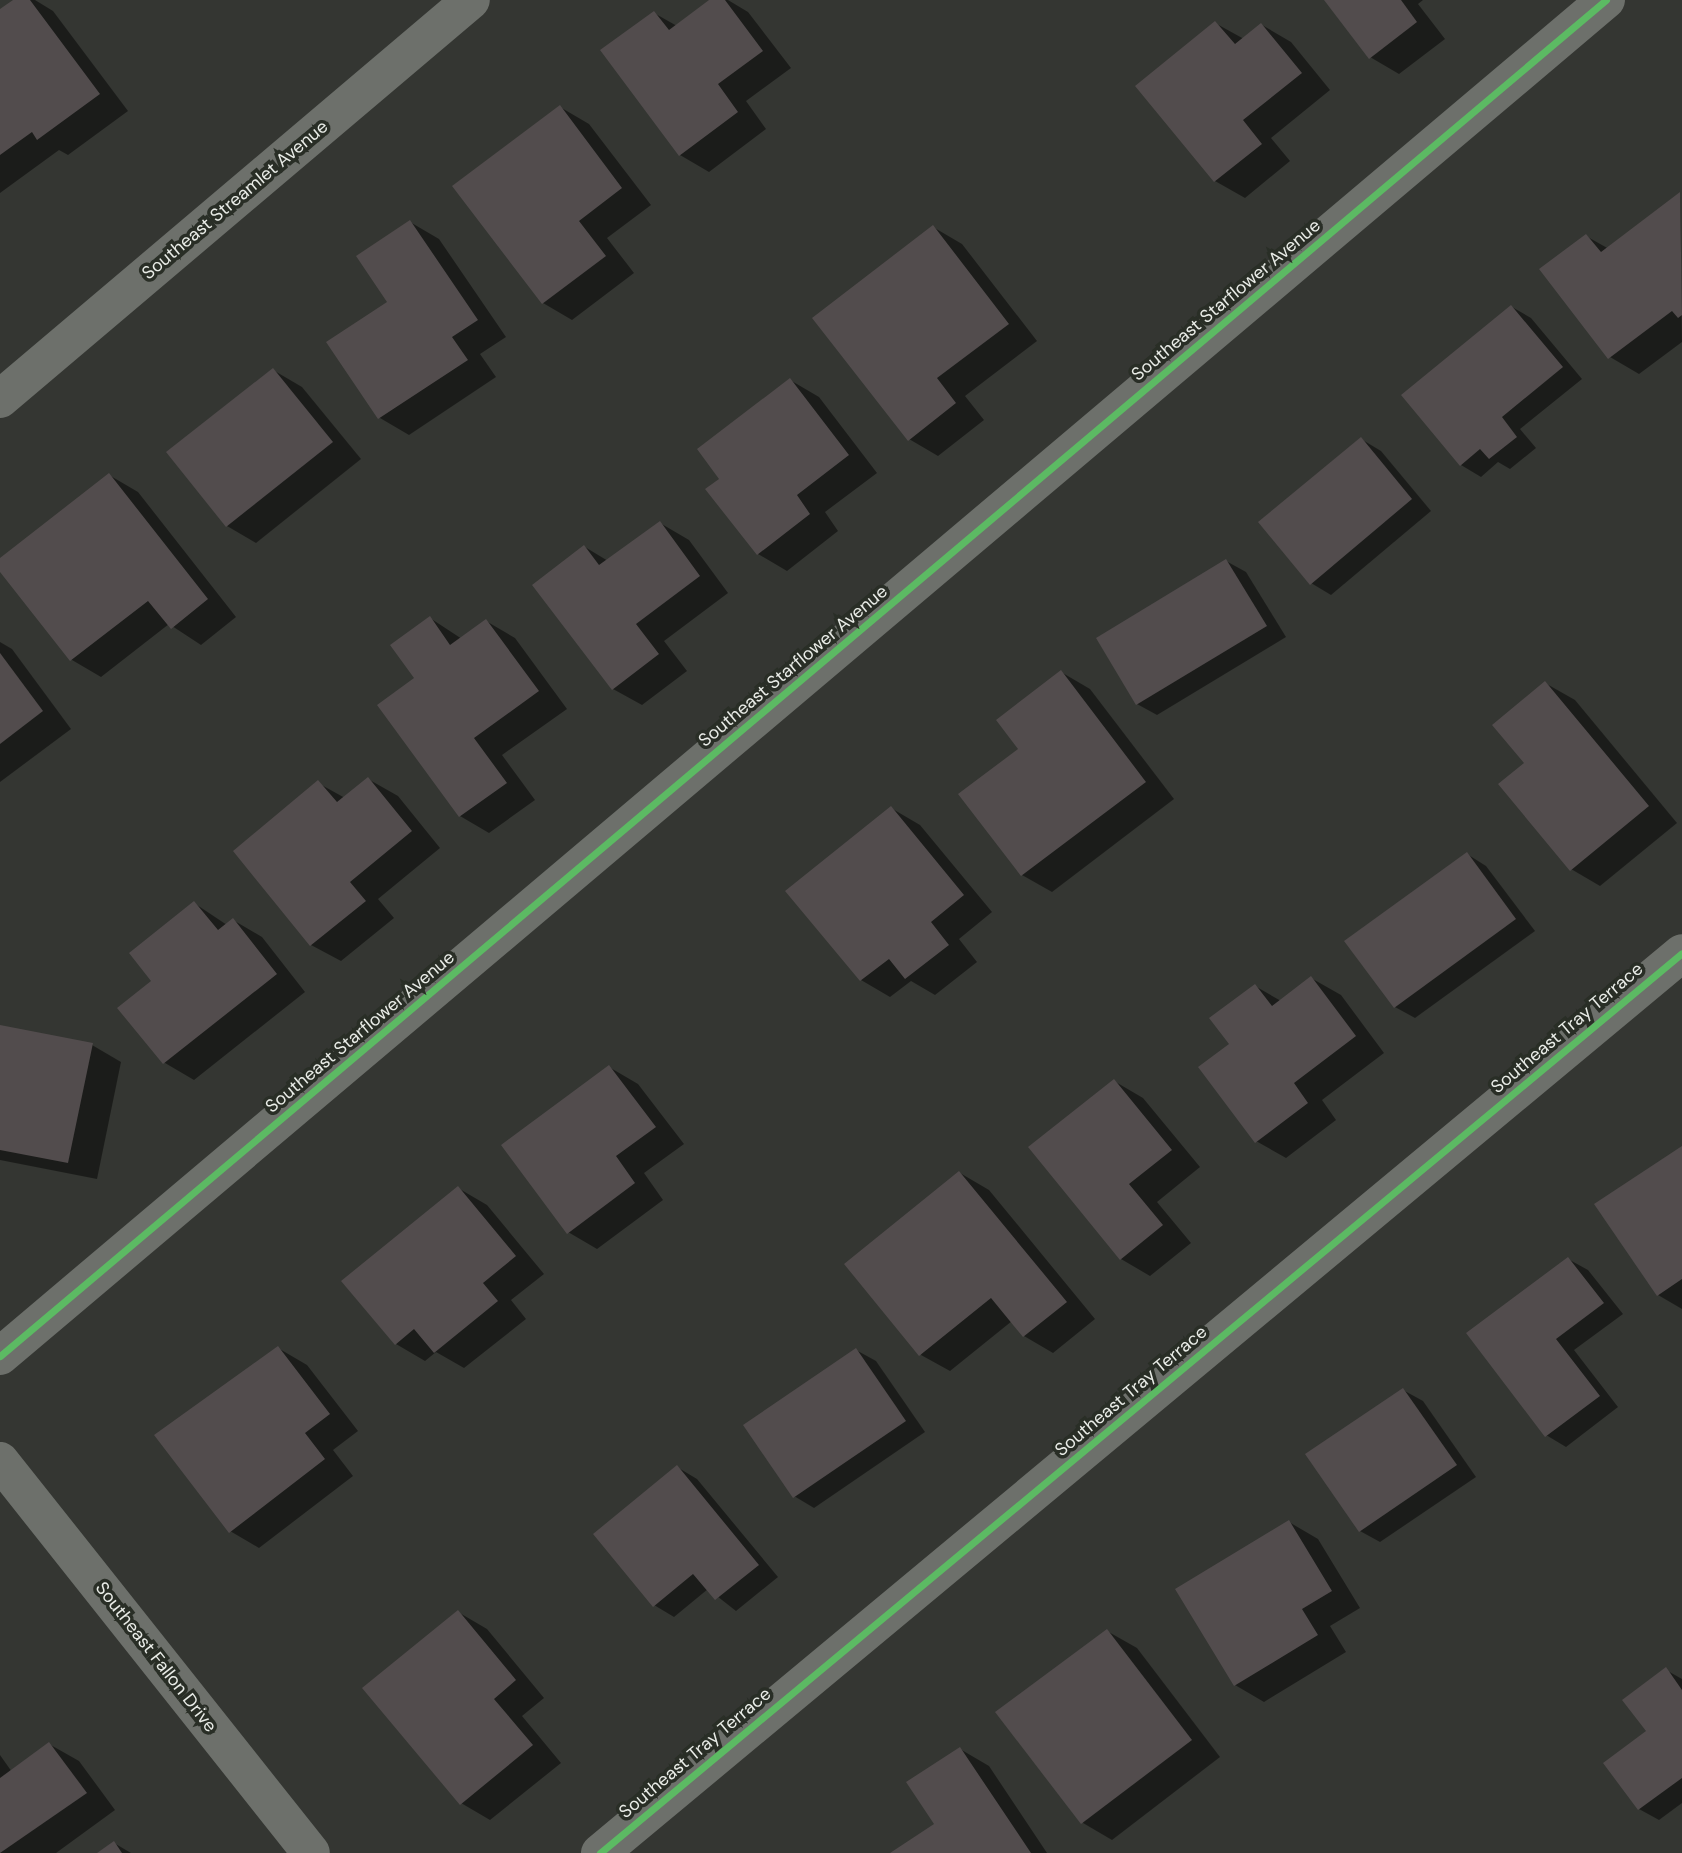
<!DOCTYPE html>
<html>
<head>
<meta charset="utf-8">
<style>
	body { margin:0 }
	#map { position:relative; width:1682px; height:1853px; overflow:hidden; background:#343632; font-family:"DM Sans",sans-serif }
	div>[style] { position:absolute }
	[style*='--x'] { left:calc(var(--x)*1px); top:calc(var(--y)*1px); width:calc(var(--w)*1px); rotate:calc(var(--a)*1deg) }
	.shadow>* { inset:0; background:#0007 }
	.building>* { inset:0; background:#524c4d }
	.street>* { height:38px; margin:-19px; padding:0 19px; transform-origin:19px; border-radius:19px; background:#6d706b }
	.cycleway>* { height:7px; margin:-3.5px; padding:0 3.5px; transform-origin:3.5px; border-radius:3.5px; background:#5cba63 }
	span { translate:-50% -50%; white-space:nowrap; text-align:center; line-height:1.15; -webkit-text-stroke:7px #292e26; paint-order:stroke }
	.street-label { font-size:18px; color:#e9ece7 }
</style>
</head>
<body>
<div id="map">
	<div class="shadow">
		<div style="clip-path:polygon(16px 0,35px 0,53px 11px,128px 111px,68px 155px,59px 150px,0 193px,0 12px)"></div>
		<div style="clip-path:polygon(712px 0,728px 0,748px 12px,791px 68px,746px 101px,766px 129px,709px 172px,680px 155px,654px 13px,677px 26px)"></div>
		<div style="clip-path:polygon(1326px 0,1423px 0,1418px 4px,1445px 39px,1399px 74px,1370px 57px)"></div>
		<div style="clip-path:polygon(1215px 23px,1244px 39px,1262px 25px,1291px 42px,1330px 90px,1271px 138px,1290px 161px,1245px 198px,1215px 181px,1138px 86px)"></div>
		<div style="clip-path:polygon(560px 107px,589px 124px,651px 205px,607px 238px,634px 273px,572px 320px,543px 303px)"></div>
		<div style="clip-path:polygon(1680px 194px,1682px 342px,1639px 374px,1610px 357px,1586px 236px,1609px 249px)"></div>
		<div style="clip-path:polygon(410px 222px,439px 239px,506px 337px,480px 354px,496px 377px,409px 435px,380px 418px,329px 343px,389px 303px)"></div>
		<div style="clip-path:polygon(933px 227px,962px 244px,1037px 341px,965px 396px,984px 420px,938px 456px,909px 439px)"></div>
		<div style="clip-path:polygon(1512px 307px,1531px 318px,1582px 379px,1520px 429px,1536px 448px,1510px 469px,1498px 462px,1481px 477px,1461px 465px)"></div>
		<div style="clip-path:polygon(273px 370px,302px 387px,361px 459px,256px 543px,227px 526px)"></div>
		<div style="clip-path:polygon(790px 380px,819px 397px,877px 473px,825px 512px,838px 531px,787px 571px,758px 554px,721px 479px)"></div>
		<div style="clip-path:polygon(1361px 439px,1381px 451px,1431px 511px,1331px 595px,1311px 583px)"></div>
		<div style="clip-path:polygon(109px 475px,138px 492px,236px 617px,201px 645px,169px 624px,101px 677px,72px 660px,0 569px,0 560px)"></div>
		<div style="clip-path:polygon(660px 523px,689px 540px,728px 593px,664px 641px,687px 671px,642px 705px,613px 689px,585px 547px,608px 561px)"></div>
		<div style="clip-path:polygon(1226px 561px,1246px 572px,1286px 637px,1157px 715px,1137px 704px)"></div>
		<div style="clip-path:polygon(430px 618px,462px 639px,486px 621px,515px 638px,567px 709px,502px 755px,535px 800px,489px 833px,460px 816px,417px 679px)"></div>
		<div style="clip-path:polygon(0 642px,12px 649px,71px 729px,0 782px)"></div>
		<div style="clip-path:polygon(1061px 672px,1090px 689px,1174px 799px,1052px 892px,1022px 875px,1020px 750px)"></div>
		<div style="clip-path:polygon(1545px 683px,1575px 700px,1677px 823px,1600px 886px,1571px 869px,1526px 763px)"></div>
		<div style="clip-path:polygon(368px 779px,398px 796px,440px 848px,378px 899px,394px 918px,341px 961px,311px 945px,318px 783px,345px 798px)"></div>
		<div style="clip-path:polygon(891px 808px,920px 825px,992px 912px,959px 939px,977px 962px,935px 995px,911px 981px,890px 997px,861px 980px)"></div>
		<div style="clip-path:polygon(1467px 854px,1486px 866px,1535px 931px,1415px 1018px,1395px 1007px)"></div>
		<div style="clip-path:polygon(194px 903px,227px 925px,233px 920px,262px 937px,305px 992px,194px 1080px,165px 1063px,120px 1008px,153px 981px)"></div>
		<div style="clip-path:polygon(1311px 978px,1341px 995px,1384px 1053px,1322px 1100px,1336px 1120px,1286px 1158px,1256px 1141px,1231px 1044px,1255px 986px,1281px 1001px)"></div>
		<div style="clip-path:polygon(0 1027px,92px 1045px,121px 1062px,97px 1179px,0 1160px)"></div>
		<div style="clip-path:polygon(609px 1067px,638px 1084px,684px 1144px,644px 1173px,663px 1200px,597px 1249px,568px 1232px)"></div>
		<div style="clip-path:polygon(1114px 1081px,1143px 1098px,1200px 1167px,1157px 1202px,1191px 1243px,1150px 1276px,1121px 1259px)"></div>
		<div style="clip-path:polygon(1682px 1148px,1682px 1309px,1658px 1295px)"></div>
		<div style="clip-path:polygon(960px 1173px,989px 1190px,1095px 1319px,1053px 1353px,1024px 1336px,1012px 1321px,950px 1371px,921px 1355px)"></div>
		<div style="clip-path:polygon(458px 1188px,487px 1205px,544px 1274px,511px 1300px,526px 1319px,464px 1368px,436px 1352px,425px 1361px,396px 1344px)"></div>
		<div style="clip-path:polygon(1568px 1259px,1588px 1270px,1623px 1314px,1574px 1350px,1618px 1407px,1566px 1447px,1546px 1435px,1468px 1334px)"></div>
		<div style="clip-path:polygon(278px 1348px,307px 1365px,358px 1431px,333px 1450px,353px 1476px,259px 1548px,230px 1531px)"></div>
		<div style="clip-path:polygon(856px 1350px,876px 1361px,925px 1432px,814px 1508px,794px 1496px)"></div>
		<div style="clip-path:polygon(1403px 1390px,1423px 1401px,1476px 1477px,1380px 1542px,1360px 1531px)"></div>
		<div style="clip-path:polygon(677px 1467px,697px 1479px,778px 1577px,736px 1611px,708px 1589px,674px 1617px,654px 1605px)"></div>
		<div style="clip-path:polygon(1289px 1522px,1318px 1539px,1360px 1608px,1330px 1626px,1346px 1652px,1264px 1702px,1235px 1685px)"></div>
		<div style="clip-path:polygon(458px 1612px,487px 1629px,544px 1698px,522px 1716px,561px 1763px,490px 1820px,461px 1803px)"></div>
		<div style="clip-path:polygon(1107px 1631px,1137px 1648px,1220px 1757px,1112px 1840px,1083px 1823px)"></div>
		<div style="clip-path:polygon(1666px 1670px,1682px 1679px,1682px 1803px,1659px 1820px,1639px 1809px,1648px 1732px)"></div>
		<div style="clip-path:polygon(49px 1744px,79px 1761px,115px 1810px,56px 1853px,0 1853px,0 1755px,12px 1772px)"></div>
		<div style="clip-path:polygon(960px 1749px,989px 1766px,1047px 1853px,893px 1853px,936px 1825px)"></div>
		<div style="clip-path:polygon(114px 1843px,131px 1853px,100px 1853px)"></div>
	</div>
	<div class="building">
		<div style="clip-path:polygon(13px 0,30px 0,100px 94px,37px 140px,32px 132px,0 155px,0 9px)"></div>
		<div style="clip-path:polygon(709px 0,725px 0,763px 51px,718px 84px,738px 112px,679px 156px,600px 50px,654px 11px,669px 30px)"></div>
		<div style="clip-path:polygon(1324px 0,1401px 0,1417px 22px,1369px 59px)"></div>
		<div style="clip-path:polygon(1215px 21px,1235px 44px,1261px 23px,1302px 73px,1243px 120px,1262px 144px,1214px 182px,1135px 86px)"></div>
		<div style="clip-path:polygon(560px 105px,622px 188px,579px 221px,606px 256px,542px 304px,452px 186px)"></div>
		<div style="clip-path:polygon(1680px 192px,1682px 315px,1678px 318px,1672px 311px,1608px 359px,1539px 269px,1586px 234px,1601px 252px)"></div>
		<div style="clip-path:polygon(410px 220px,478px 320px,452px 337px,468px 360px,378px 419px,326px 342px,387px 302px,356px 256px)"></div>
		<div style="clip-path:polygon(933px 225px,1009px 324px,937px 378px,956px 403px,908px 441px,812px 318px)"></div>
		<div style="clip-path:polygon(1511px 305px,1563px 367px,1502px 417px,1517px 437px,1489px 459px,1480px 449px,1460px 466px,1401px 395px)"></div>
		<div style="clip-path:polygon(273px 368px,333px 442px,226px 527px,166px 452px)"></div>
		<div style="clip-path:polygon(790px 378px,849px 455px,797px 495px,810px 514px,757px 555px,705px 489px,719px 479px,697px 449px)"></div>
		<div style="clip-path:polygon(1361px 437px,1412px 499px,1310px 585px,1258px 522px)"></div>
		<div style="clip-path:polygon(109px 473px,208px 599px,171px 629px,148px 601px,70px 661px,0 572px,0 558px)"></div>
		<div style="clip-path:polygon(660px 521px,700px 576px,636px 624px,659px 654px,612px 690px,532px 585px,584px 545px,599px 565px)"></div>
		<div style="clip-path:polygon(1226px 559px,1267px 626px,1136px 705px,1096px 638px)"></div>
		<div style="clip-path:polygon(430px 616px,450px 645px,486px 619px,539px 691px,474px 738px,507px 783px,459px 817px,377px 705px,414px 678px,390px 645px)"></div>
		<div style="clip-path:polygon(0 653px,43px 711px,0 744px)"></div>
		<div style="clip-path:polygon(1061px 670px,1146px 782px,1021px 876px,958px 794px,1018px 749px,996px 720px)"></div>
		<div style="clip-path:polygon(1545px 681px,1649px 806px,1570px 871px,1498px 784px,1524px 763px,1492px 725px)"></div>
		<div style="clip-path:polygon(368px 777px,412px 831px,350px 882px,366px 901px,310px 946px,233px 851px,318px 780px,337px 802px)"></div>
		<div style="clip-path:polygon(891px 806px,964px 895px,931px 922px,949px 945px,905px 979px,889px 959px,860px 981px,785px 891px)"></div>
		<div style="clip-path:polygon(1467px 852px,1516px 919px,1394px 1008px,1344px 941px)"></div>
		<div style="clip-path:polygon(194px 901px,218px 930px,233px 918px,277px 974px,163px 1064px,117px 1008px,151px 981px,129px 953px)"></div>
		<div style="clip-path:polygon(1311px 976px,1356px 1036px,1294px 1083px,1308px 1103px,1255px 1143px,1198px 1067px,1229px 1044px,1209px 1018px,1255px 984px,1272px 1006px)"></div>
		<div style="clip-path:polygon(0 1025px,93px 1043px,68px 1163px,0 1150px)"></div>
		<div style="clip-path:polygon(609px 1065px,656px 1127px,616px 1156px,635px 1183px,567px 1234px,501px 1145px)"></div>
		<div style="clip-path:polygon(1114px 1079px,1172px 1150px,1129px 1184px,1163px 1225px,1120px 1260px,1028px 1147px)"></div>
		<div style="clip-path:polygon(1682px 1146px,1682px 1279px,1657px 1296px,1594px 1204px)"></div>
		<div style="clip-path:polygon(959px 1171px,1067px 1302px,1023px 1337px,991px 1298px,919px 1356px,844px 1264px)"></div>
		<div style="clip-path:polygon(458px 1186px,516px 1256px,483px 1283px,498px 1301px,434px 1353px,414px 1329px,395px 1345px,341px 1281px)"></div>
		<div style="clip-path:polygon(1568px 1257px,1604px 1303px,1556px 1339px,1600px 1396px,1545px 1437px,1466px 1333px)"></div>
		<div style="clip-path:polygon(278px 1346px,330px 1414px,305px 1433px,325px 1459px,229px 1533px,154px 1435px)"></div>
		<div style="clip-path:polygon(856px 1348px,906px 1421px,793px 1498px,743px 1425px)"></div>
		<div style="clip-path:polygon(1403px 1388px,1457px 1465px,1359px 1532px,1305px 1454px)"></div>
		<div style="clip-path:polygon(677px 1465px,759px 1565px,715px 1600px,693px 1574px,653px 1607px,593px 1534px)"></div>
		<div style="clip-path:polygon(1289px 1520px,1332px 1591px,1302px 1609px,1318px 1635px,1234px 1686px,1175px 1589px)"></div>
		<div style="clip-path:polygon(458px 1610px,516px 1680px,494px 1699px,533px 1745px,460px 1805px,362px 1688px)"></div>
		<div style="clip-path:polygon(1107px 1629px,1192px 1740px,1081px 1824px,995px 1712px)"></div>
		<div style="clip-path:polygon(1666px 1667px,1682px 1690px,1682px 1778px,1638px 1810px,1603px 1763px,1646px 1731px,1622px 1700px)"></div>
		<div style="clip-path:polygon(49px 1742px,87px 1793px,0 1853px,0 1778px)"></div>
		<div style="clip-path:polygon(960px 1747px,1031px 1853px,890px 1853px,934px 1824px,906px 1782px)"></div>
		<div style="clip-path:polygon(114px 1841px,122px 1853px,97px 1853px)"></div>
	</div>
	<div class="street">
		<div style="--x:0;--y:399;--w:617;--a:-40.27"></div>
		<div style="--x:0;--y:1356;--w:2102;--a:-40.18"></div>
		<div style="--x:0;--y:1461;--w:500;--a:51.57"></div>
		<div style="--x:600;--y:1853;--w:1407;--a:-39.75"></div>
	</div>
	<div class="cycleway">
		<div style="--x:0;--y:1356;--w:2102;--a:-40.18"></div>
		<div style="--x:600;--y:1853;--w:1407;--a:-39.75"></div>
	</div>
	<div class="street-label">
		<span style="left:235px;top:200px;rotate:-40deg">Southeast Streamlet Avenue</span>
		<span style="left:1226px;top:300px;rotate:-40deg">Southeast Starflower Avenue</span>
		<span style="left:793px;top:666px;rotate:-40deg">Southeast Starflower Avenue</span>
		<span style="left:1567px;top:1028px;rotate:-40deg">Southeast Tray Terrace</span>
		<span style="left:360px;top:1032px;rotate:-40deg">Southeast Starflower Avenue</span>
		<span style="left:1131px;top:1391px;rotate:-40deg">Southeast Tray Terrace</span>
		<span style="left:156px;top:1657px;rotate:52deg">Southeast Fallon Drive</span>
		<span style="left:695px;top:1753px;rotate:-40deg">Southeast Tray Terrace</span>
	</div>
</div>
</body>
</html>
